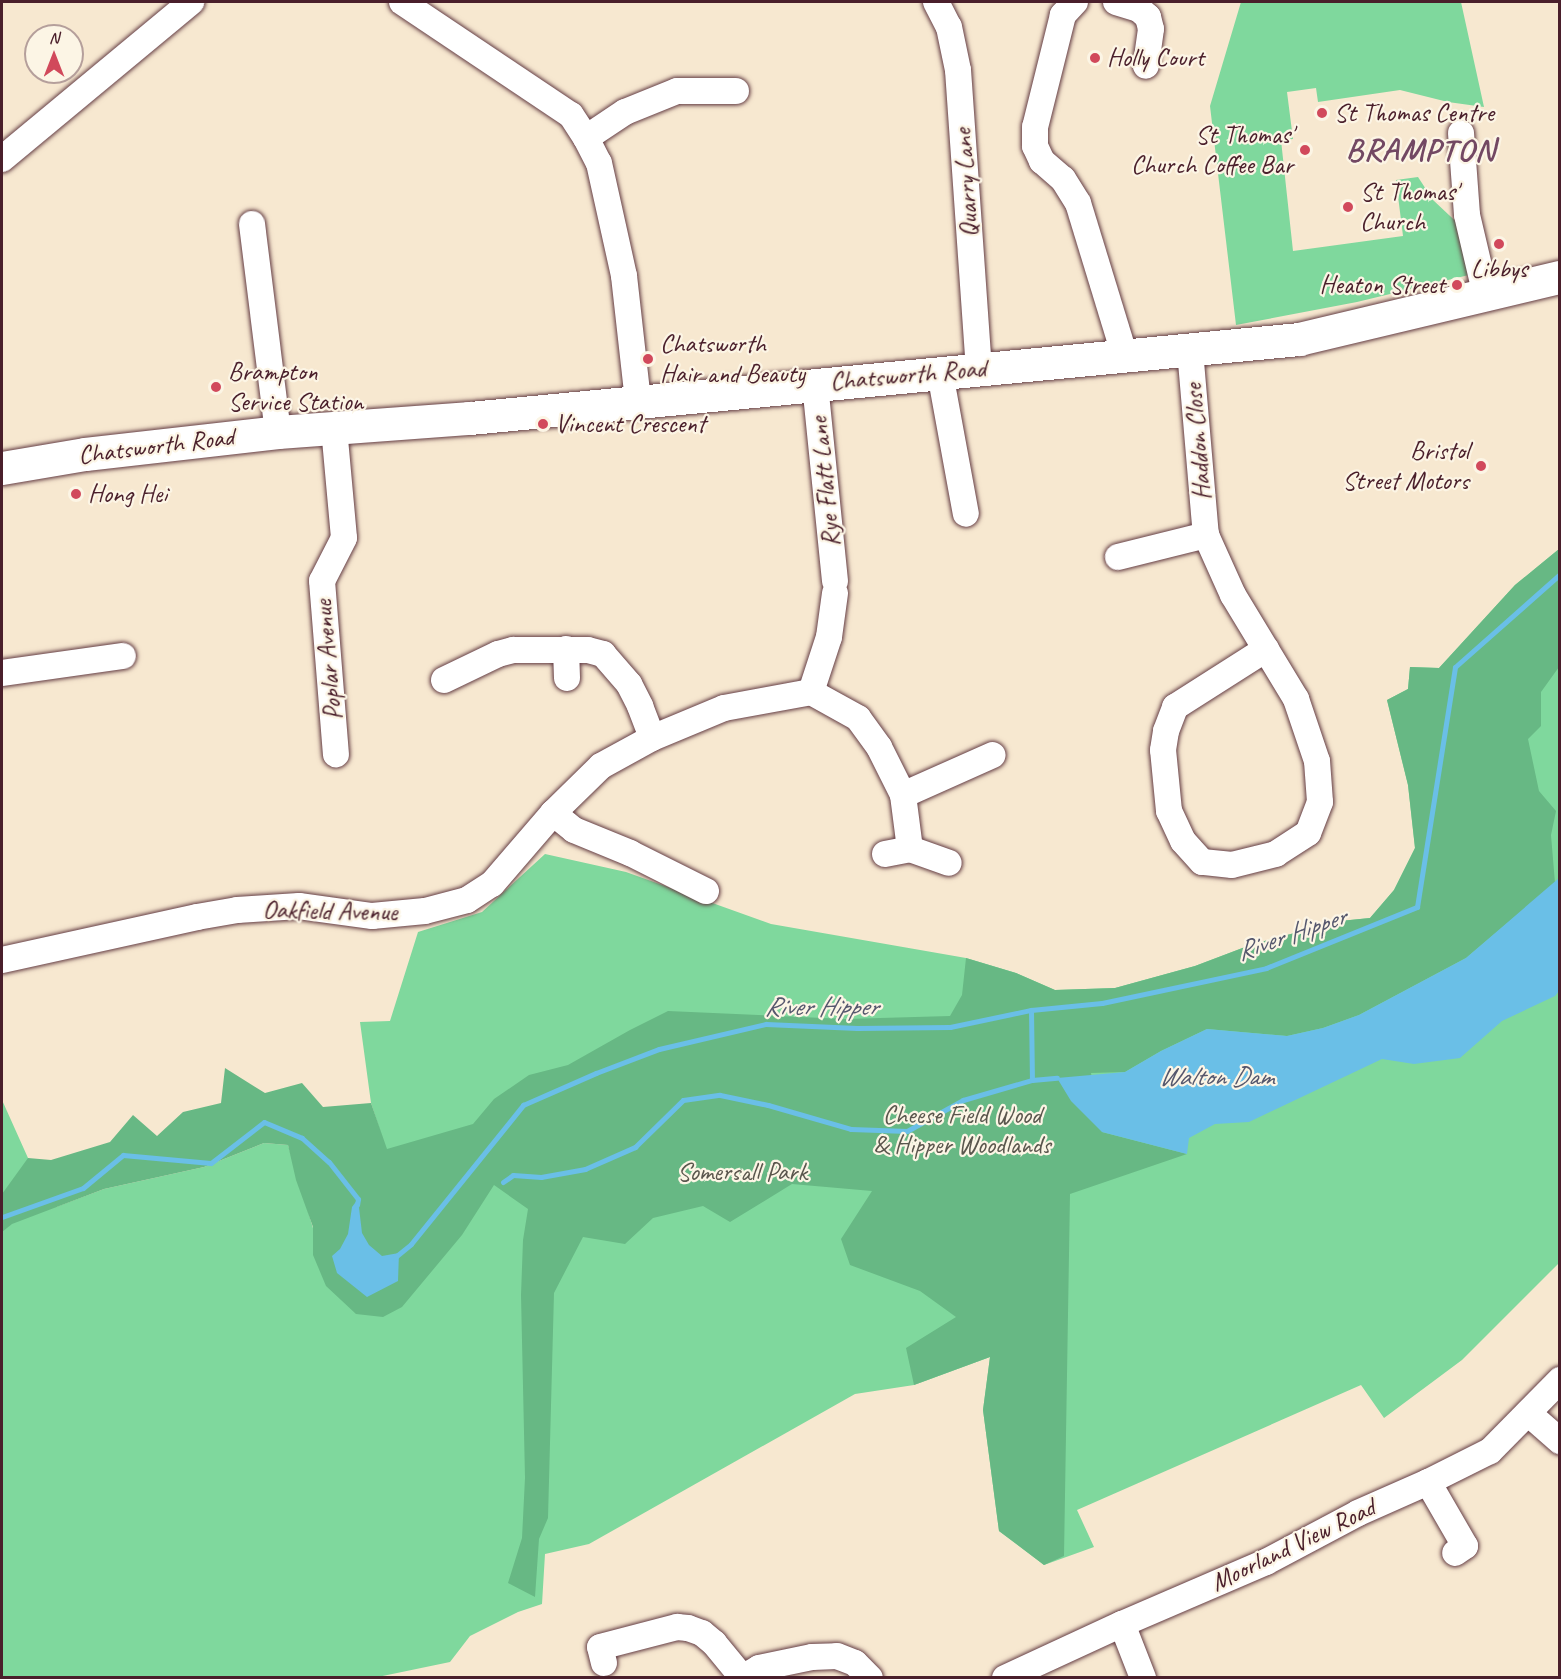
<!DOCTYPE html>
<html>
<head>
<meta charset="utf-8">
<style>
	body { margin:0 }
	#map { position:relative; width:1561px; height:1679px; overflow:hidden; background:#f7e8d0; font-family:Caveat,sans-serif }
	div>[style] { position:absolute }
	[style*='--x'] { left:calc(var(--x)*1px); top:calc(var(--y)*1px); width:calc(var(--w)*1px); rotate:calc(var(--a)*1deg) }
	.green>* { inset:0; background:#7fd89d }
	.forest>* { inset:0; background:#67b884 }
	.water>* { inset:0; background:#6abfe7 }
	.stream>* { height:5px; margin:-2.5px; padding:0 2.5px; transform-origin:2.5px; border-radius:2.5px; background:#6abfe7 }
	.roads { filter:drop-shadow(0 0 2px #643d44) drop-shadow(0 0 2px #643d44) }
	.minor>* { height:26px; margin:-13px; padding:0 13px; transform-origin:13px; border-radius:13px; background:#fff }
	.highway>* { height:33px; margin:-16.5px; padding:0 16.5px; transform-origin:16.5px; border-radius:16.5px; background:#fff }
	.dots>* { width:16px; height:16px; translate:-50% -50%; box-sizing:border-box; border:3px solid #fcf5e5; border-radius:50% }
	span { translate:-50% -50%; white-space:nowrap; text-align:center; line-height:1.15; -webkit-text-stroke:4.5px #fcf5e5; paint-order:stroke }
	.poi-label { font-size:26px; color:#4a1f2b }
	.left { translate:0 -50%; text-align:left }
	.right { translate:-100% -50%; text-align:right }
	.street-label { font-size:26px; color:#4a1f2b }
	.park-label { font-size:26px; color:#5a564d }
	.water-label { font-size:27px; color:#55576d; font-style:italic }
	.district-label { font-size:32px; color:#734863; font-weight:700; letter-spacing:1.5px }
	.frame { position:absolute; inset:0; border:3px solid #4a1f2b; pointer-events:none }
	.north { position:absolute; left:24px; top:24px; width:60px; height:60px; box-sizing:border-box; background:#fcf5e5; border:2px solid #b59f9b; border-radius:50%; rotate:0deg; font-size:16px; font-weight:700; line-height:24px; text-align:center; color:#4a1f2b }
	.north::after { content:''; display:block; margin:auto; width:21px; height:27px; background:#d1495b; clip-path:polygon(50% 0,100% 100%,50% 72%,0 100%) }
</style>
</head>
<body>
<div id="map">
	<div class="green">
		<div style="clip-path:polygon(1241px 2px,1461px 2px,1484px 107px,1448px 102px,1400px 90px,1318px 102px,1316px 88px,1287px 92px,1293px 139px,1281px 140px,1293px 251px,1403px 236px,1396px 180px,1418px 177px,1433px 200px,1466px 231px,1473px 274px,1357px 302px,1236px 325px,1210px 106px)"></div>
		<div style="clip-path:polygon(1559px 549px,1559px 1263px,1462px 1360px,1384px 1418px,1361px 1385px,1077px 1510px,1094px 1547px,1044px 1565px,999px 1531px,983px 1410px,990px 1357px,914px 1385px,855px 1394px,589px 1544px,545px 1554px,542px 1604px,518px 1612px,470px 1636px,450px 1662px,373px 1678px,2px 1677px,2px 1100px,28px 1158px,56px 1207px,104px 1189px,204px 1167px,264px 1143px,288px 1145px,313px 1228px,313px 1255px,386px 1149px,371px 1103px,360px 1022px,390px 1021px,418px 932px,482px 912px,545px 854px,626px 872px,771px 924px,966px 958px,1016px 973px,1055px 990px,1115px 988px,1195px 966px,1253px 944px,1340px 921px,1370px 918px,1394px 890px,1415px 848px,1408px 785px,1387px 700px,1408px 689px,1410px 667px,1439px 668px,1515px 585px)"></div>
	</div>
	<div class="forest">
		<div style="clip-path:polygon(1559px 549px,1559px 667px,1541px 692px,1541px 726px,1528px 739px,1539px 791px,1556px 811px,1551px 835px,1555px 883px,1466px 958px,1359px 1015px,1323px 1028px,1287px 1036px,1207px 1029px,1161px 1051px,1125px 1072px,1091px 1073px,1102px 1132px,1187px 1154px,1070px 1194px,1064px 1556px,1044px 1565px,999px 1531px,983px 1410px,990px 1357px,914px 1385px,906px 1348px,956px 1317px,920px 1291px,850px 1265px,841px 1239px,872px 1191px,792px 1184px,730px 1222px,703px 1206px,653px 1218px,625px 1244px,583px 1237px,554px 1293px,548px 1518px,539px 1539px,535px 1597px,508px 1583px,522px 1538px,525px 1478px,521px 1295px,523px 1240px,528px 1209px,494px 1185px,462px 1235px,402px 1307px,383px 1317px,356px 1314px,326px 1286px,313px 1255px,313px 1227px,296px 1180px,288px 1145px,264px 1143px,204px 1167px,104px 1189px,12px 1224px,2px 1232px,2px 1194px,28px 1158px,51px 1160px,110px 1142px,133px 1115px,157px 1136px,183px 1112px,221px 1103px,225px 1068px,265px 1093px,302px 1083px,323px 1107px,371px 1103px,387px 1149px,473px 1124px,494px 1099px,529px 1075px,568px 1065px,630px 1030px,668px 1011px,845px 1019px,950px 1016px,962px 995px,966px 958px,1016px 973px,1055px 990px,1115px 988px,1195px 966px,1253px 944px,1340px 921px,1370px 918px,1394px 890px,1415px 848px,1408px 785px,1387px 700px,1408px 689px,1410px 667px,1439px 668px,1515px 585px)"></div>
	</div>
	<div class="water">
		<div style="clip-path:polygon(1559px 878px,1559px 991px,1555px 996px,1502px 1021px,1460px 1058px,1414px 1064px,1382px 1059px,1249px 1122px,1215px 1124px,1189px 1138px,1187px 1154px,1102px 1132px,1071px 1101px,1057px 1078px,1125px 1072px,1161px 1051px,1207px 1029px,1287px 1036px,1323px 1028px,1359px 1015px,1466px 958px)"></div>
		<div style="clip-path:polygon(358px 1199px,362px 1233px,369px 1245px,382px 1256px,399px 1253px,398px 1281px,367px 1297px,337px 1273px,332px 1256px,340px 1249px,348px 1234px,352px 1207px)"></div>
	</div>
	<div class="stream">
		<div style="--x:1031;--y:1010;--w:70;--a:89.2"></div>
		<div style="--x:503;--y:1182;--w:12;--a:-35"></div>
		<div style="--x:513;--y:1175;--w:28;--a:4"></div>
		<div style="--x:541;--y:1177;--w:45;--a:-10.3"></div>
		<div style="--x:585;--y:1169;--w:55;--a:-23.7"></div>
		<div style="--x:635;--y:1147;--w:67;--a:-44.4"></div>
		<div style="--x:683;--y:1100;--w:37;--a:-8"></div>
		<div style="--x:720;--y:1095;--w:49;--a:11.8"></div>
		<div style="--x:768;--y:1105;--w:86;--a:16.1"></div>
		<div style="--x:851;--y:1129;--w:56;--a:2"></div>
		<div style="--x:907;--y:1131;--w:64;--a:-29"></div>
		<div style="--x:963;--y:1100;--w:72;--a:-16.2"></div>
		<div style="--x:1032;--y:1080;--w:25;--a:-5"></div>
		<div style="--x:2;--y:1217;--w:86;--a:-19.7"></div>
		<div style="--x:83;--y:1188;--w:52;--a:-39.5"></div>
		<div style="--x:123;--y:1155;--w:88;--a:5.2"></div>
		<div style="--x:211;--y:1163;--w:67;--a:-37.7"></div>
		<div style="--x:264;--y:1122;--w:41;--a:22.8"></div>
		<div style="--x:302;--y:1138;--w:36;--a:42"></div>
		<div style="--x:329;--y:1162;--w:47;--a:51.9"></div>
		<div style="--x:358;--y:1199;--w:6;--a:99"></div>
		<div style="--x:394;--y:1258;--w:22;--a:-39"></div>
		<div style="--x:411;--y:1244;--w:179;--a:-51.1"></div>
		<div style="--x:523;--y:1105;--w:80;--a:-23.7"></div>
		<div style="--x:596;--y:1073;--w:67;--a:-20.9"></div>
		<div style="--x:659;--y:1049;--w:110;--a:-13.2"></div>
		<div style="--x:766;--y:1024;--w:91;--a:2.5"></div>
		<div style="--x:857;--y:1028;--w:93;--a:-0.6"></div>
		<div style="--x:950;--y:1027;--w:83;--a:-11.9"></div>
		<div style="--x:1031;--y:1010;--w:71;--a:-5.6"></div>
		<div style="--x:1102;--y:1003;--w:168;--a:-12"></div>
		<div style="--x:1266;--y:968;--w:163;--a:-22"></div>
		<div style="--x:1417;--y:907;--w:243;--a:-81"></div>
		<div style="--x:1455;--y:667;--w:140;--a:-41.5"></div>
	</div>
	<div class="roads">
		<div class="minor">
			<div style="--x:402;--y:2;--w:203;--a:33.8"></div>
			<div style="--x:571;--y:115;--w:27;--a:57"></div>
			<div style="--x:586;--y:138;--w:28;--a:63"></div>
			<div style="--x:599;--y:163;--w:116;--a:77.5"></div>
			<div style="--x:624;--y:276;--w:126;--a:83.6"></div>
			<div style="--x:936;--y:2;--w:28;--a:63"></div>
			<div style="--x:949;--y:27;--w:44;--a:78.2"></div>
			<div style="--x:958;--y:70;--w:300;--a:86"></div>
			<div style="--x:1075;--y:2;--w:18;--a:133"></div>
			<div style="--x:1063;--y:15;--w:115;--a:104"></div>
			<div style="--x:1035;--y:127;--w:19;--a:90"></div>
			<div style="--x:1035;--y:146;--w:17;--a:65"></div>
			<div style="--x:1042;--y:161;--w:28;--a:41"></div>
			<div style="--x:1063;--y:179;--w:28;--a:58"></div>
			<div style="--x:1078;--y:203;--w:161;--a:73"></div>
			<div style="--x:1116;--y:2;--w:24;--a:17"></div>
			<div style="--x:1139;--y:9;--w:12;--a:42"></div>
			<div style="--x:1148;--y:17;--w:12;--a:76"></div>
			<div style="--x:1151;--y:29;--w:37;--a:98"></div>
			<div style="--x:1461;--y:133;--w:82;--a:85.8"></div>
			<div style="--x:1467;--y:215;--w:83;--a:76.8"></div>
			<div style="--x:586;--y:138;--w:47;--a:-33.7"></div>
			<div style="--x:625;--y:112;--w:56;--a:-22"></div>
			<div style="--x:677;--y:91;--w:59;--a:0"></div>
			<div style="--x:2;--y:159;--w:246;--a:-39.7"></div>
			<div style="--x:252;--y:224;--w:210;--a:82.9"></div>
			<div style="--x:1190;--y:350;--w:186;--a:85.1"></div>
			<div style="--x:1206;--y:535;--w:66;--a:65.8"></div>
			<div style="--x:1233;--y:595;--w:122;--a:58.8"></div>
			<div style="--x:1296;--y:699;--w:65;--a:71.3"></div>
			<div style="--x:1317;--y:761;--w:41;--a:85.8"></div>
			<div style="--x:1320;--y:802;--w:33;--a:111"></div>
			<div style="--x:1308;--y:833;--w:38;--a:147"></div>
			<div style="--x:1276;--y:854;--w:45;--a:166"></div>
			<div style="--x:1232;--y:865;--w:30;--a:-174"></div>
			<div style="--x:1202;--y:862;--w:28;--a:-132"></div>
			<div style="--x:1183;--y:841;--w:33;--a:-115"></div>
			<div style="--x:1169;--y:811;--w:61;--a:-95.6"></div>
			<div style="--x:1163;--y:750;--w:19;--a:-81"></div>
			<div style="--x:1166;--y:731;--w:26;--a:-69"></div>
			<div style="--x:1175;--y:707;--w:108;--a:-32.5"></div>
			<div style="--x:940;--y:373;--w:143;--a:79.6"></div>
			<div style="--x:815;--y:384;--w:198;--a:84.2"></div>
			<div style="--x:334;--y:428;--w:110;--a:84.8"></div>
			<div style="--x:344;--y:538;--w:48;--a:117.1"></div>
			<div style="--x:322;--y:581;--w:174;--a:85.4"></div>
			<div style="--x:1118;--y:557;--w:91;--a:-14"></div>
			<div style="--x:566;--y:649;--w:29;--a:88"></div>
			<div style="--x:2;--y:673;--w:122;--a:-8"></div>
			<div style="--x:444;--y:680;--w:60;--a:-25.7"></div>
			<div style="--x:498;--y:654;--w:16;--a:-15"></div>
			<div style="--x:513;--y:650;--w:75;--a:0"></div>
			<div style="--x:588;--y:650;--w:16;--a:15"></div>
			<div style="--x:603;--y:654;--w:40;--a:49"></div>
			<div style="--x:629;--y:684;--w:25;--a:63"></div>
			<div style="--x:640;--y:706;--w:34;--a:69"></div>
			<div style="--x:811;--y:692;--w:58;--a:-71.9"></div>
			<div style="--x:829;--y:637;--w:44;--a:-82.2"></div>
			<div style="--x:903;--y:795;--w:98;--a:-24"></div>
			<div style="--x:553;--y:813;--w:27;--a:39"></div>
			<div style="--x:574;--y:830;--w:61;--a:22.3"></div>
			<div style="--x:630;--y:853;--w:85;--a:26.6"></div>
			<div style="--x:885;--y:854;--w:25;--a:-11"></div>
			<div style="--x:2;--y:960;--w:200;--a:-12.4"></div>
			<div style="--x:197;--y:917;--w:41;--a:-9.9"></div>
			<div style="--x:237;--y:910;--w:62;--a:-3.7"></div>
			<div style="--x:299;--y:906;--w:74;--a:7.8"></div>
			<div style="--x:372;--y:916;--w:53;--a:-5.4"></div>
			<div style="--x:425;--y:911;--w:43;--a:-14.7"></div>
			<div style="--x:467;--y:900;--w:30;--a:-33"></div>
			<div style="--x:492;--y:884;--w:94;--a:-49.3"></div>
			<div style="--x:553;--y:813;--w:67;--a:-44.4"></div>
			<div style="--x:601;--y:766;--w:58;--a:-28.8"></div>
			<div style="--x:652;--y:738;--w:78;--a:-22.6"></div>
			<div style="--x:724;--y:708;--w:88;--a:-10.4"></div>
			<div style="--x:811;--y:692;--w:54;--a:29"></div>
			<div style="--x:858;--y:718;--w:36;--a:54"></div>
			<div style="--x:879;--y:747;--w:54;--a:63.4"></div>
			<div style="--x:903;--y:795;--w:54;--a:82.6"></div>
			<div style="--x:910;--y:849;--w:41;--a:19.7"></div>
			<div style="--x:1528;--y:1413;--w:43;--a:41.2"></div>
			<div style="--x:1428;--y:1482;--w:74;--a:60"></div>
			<div style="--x:1465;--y:1546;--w:12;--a:145"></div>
			<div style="--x:1122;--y:1624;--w:58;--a:68.7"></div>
			<div style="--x:604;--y:1663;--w:16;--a:-104"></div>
			<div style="--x:600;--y:1647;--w:80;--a:-14.6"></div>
			<div style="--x:677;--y:1627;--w:11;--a:5"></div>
			<div style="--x:688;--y:1628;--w:15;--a:20"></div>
			<div style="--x:702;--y:1633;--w:16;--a:40"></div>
			<div style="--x:714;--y:1643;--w:44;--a:50.5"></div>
			<div style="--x:742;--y:1678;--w:20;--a:-30"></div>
			<div style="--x:759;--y:1668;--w:54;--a:-11.7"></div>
			<div style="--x:812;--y:1657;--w:25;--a:-2"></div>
			<div style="--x:837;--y:1656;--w:19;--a:21"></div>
			<div style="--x:855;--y:1663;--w:21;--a:45"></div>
			<div style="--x:1005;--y:1678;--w:129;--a:-24.8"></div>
			<div style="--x:1122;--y:1624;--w:157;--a:-23.3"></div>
			<div style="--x:1266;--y:1562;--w:104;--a:-28"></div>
			<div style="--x:1358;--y:1513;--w:77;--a:-23.9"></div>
			<div style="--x:1428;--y:1482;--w:69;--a:-26.6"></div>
			<div style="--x:1490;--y:1451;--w:100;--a:-45.4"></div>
		</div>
		<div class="highway">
			<div style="--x:2;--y:468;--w:84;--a:-9.6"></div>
			<div style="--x:85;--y:454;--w:194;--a:-6.5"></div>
			<div style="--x:278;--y:432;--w:193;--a:-4.2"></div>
			<div style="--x:470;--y:418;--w:833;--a:-5.44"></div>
			<div style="--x:1299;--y:339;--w:268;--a:-13.4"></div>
		</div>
	</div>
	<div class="dots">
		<div style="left:1095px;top:58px;background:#d1495b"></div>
		<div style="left:1322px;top:113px;background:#d1495b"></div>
		<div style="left:1305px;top:150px;background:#d1495b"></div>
		<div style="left:1348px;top:207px;background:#d1495b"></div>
		<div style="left:1499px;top:244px;background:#d1495b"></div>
		<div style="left:1457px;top:285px;background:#d1495b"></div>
		<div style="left:648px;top:359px;background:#d1495b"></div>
		<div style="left:216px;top:387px;background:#d1495b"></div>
		<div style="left:543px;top:424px;background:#d1495b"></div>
		<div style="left:1481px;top:466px;background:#d1495b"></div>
		<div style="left:76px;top:494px;background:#d1495b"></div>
	</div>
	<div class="poi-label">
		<span class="left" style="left:1107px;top:58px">Holly Court</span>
		<span class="left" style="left:1334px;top:113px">St Thomas Centre</span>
		<span class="right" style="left:1293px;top:150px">St Thomas'<br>Church Coffee Bar</span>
		<span class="left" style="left:1360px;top:207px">St Thomas'<br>Church</span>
		<span style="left:1499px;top:269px">Libbys</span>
		<span class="right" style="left:1445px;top:285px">Heaton Street</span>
		<span class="left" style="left:660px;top:359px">Chatsworth<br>Hair and Beauty</span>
		<span class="left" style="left:228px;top:387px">Brampton<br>Service Station</span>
		<span class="left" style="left:555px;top:424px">Vincent Crescent</span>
		<span class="right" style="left:1469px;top:466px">Bristol<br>Street Motors</span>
		<span class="left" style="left:88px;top:494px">Hong Hei</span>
	</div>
	<div class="street-label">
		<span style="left:966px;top:183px;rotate:-94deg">Quarry Lane</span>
		<span style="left:908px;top:375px;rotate:-5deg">Chatsworth Road</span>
		<span style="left:1198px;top:442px;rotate:-95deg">Haddon Close</span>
		<span style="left:156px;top:446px;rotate:-7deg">Chatsworth Road</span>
		<span style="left:825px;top:482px;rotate:-96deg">Rye Flatt Lane</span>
		<span style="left:328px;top:660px;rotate:-95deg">Poplar Avenue</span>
		<span style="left:330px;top:911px;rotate:1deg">Oakfield Avenue</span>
		<span style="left:1293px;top:1545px;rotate:-26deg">Moorland View Road</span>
	</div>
	<div class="park-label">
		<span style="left:962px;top:1130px">Cheese Field Wood<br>&amp; Hipper Woodlands</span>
		<span style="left:742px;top:1172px">Somersall Park</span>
	</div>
	<div class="water-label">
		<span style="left:1291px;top:934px;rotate:-19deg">River Hipper</span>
		<span style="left:821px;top:1007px">River Hipper</span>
		<span style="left:1216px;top:1077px">Walton Dam</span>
	</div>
	<div class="district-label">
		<span style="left:1421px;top:150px">BRAMPTON</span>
	</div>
	<div class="frame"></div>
	<div class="north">N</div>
</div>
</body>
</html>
